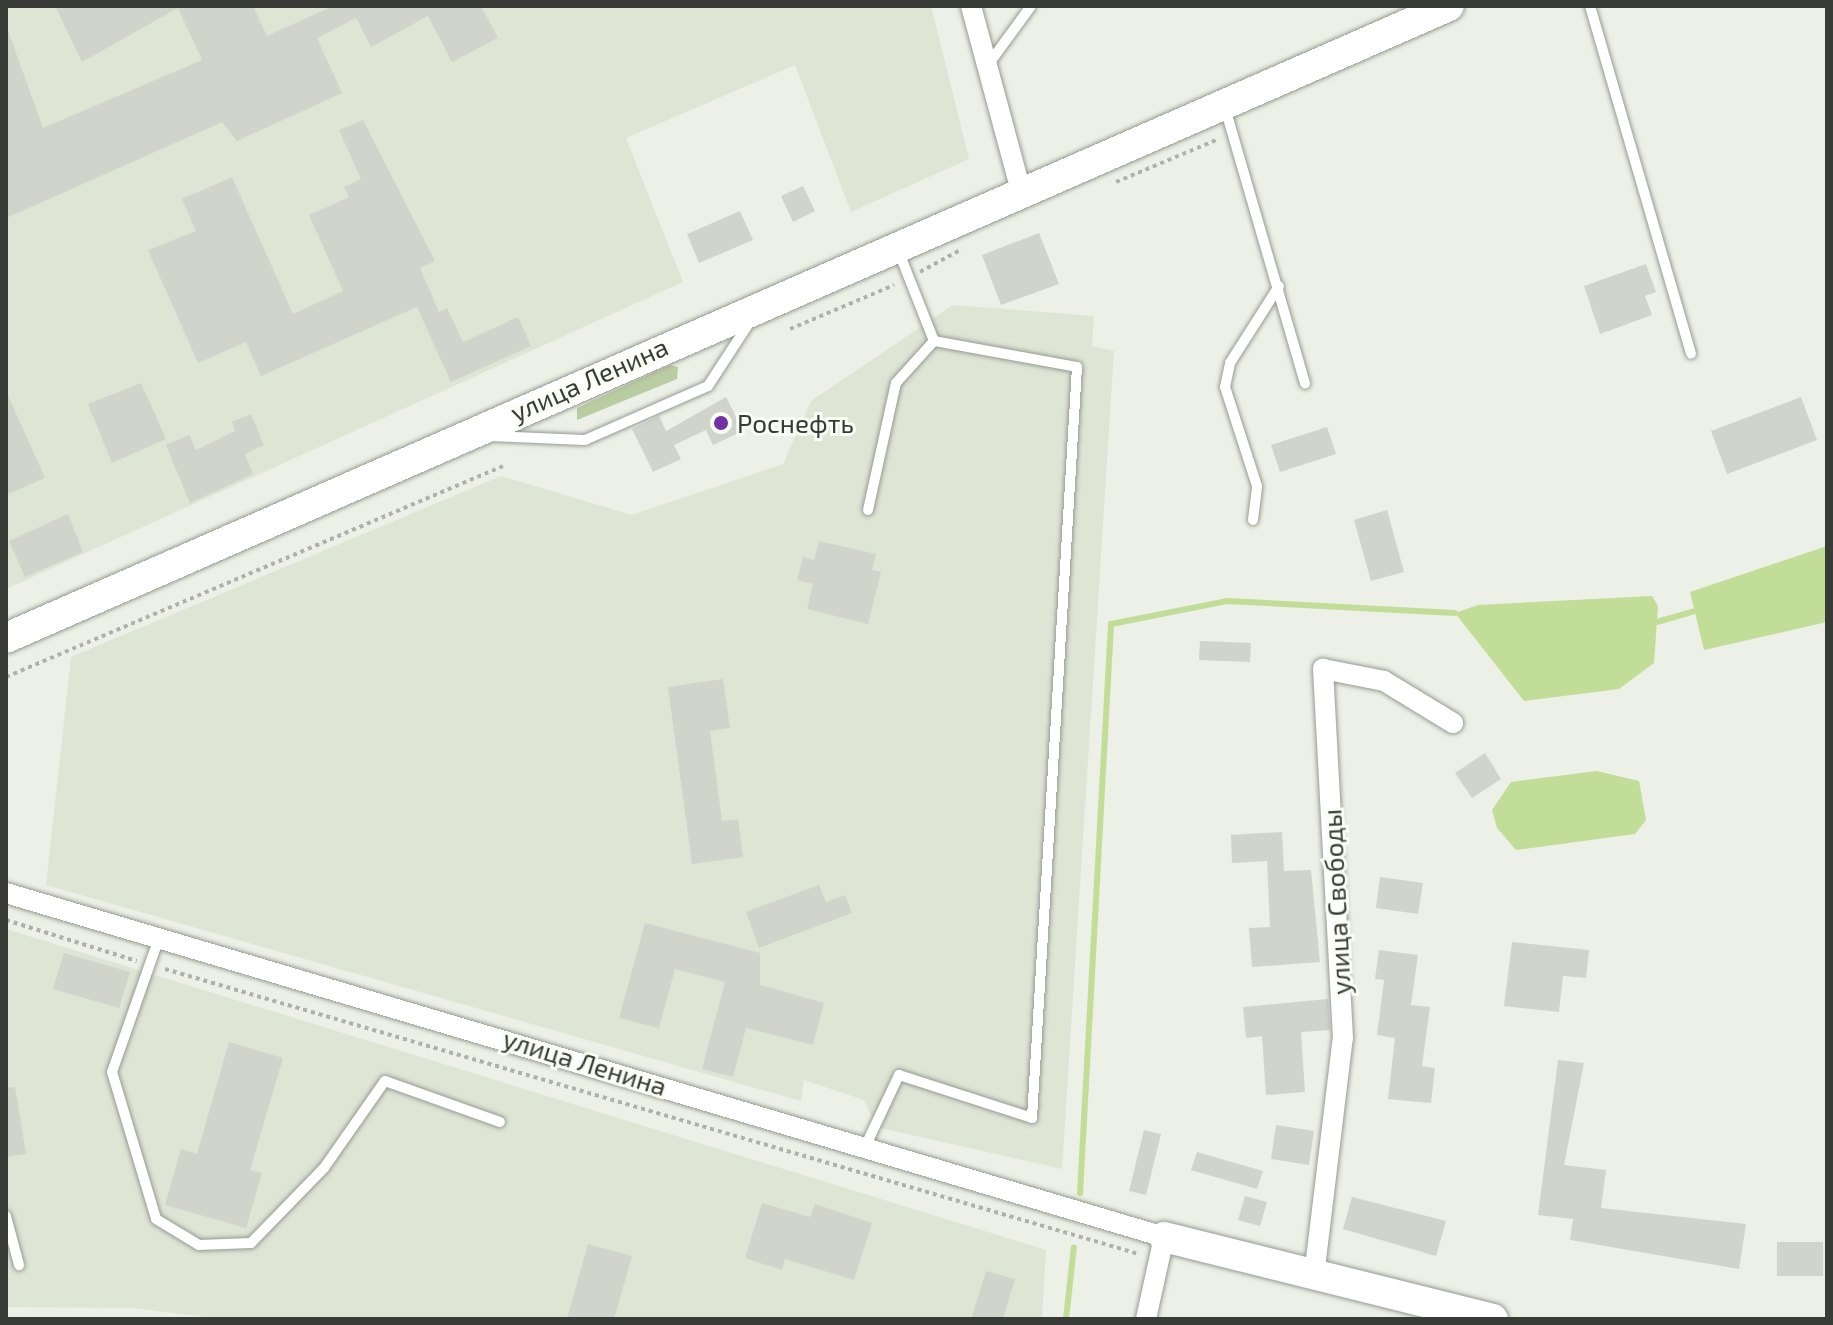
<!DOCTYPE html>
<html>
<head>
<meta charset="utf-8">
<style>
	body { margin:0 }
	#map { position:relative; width:1833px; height:1325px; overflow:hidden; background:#ecf0e7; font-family:"Exo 2",sans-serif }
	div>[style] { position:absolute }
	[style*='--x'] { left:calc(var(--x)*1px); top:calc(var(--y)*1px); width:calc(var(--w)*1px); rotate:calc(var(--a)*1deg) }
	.built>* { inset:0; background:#dee5d5 }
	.green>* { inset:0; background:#bacca1 }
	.water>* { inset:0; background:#c2dd98 }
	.stream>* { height:6px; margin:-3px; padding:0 3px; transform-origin:3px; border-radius:3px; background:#c2dd98 }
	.building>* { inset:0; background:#d0d4cb }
	.path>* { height:4px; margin-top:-2px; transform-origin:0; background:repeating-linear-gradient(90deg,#afb2ab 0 4px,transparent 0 8px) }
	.roads { filter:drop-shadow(0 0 2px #979b92) drop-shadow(0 0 2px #979b92) }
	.lane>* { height:10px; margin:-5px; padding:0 5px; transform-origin:5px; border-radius:5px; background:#fff }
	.street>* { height:20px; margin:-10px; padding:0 10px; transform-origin:10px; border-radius:10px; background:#fff }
	.secondary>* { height:30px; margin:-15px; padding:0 15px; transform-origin:15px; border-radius:15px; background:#fff }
	.dots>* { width:22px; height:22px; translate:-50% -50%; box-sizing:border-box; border:4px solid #f9fdf4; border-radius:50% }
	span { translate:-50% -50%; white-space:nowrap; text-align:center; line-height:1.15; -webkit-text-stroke:6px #f9fdf4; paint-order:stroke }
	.street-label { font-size:26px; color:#393b37 }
	.poi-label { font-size:26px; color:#393b37 }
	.left { translate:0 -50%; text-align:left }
	.frame { position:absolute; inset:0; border:8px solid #393b37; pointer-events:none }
</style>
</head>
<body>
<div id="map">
	<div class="built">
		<div style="clip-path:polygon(6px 6px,931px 6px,969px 159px,851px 212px,795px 65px,626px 138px,683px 282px,6px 589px)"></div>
		<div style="clip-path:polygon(953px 305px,1094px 316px,1092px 346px,1114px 351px,1062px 1169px,876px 1127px,864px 1100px,804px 1080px,801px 1101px,46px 885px,71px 657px,501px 476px,632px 515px,783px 464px,811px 401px)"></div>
		<div style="clip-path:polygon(6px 929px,1046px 1250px,1042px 1319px,223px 1319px,133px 1308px,6px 1307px)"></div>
	</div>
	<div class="green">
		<div style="clip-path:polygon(670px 365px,678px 367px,677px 379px,577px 420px,577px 408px)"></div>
	</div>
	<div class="water">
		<div style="clip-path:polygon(1827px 546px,1827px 622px,1704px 650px,1690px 592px)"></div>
		<div style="clip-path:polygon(1652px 596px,1658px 606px,1654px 663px,1619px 689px,1524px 701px,1455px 613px,1478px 605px)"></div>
		<div style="clip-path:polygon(1597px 771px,1639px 781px,1646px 820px,1635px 834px,1516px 850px,1497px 828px,1492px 810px,1511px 782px)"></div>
	</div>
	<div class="stream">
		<div style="--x:1657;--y:622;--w:40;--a:-16"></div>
		<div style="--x:1080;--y:1193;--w:570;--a:-86.88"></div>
		<div style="--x:1111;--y:624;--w:118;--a:-11.2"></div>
		<div style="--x:1227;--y:601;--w:228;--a:3"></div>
		<div style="--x:1066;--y:1319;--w:72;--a:-83.7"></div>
	</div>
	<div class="building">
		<div style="clip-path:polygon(55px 6px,253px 6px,267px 36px,333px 6px,481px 6px,498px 38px,452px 62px,428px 16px,371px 47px,356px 18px,317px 38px,342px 93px,237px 141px,222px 122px,6px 218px,6px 25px,43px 128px,202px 60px,178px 8px,82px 62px)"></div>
		<div style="clip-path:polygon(363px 120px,435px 261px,420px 268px,439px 312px,447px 308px,463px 342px,518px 317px,531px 346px,451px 382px,417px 307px,261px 376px,246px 342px,198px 363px,148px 250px,196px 231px,182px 199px,232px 177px,293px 314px,343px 291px,309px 215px,349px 197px,344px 187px,361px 179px,339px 130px)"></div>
		<div style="clip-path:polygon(803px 186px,815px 211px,793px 222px,781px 196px)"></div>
		<div style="clip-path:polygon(740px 211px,753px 240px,699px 263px,687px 234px)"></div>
		<div style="clip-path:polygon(1039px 233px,1059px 284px,1001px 305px,982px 255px)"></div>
		<div style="clip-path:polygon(1646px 264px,1656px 292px,1645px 296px,1652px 315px,1600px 334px,1584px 286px)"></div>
		<div style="clip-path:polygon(141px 383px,166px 439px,112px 463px,88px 404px)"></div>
		<div style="clip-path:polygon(6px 391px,45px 478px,6px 495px)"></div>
		<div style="clip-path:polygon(726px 397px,743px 431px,713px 445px,706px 430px,674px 445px,681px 459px,653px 472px,632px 429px,659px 416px,666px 431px)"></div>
		<div style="clip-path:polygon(1801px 397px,1817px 440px,1727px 474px,1711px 431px)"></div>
		<div style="clip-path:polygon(251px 414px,264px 445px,245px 454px,253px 474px,190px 503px,166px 445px,189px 435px,196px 450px,235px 431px,232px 422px)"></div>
		<div style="clip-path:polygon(1327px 427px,1336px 454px,1280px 472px,1271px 445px)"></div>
		<div style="clip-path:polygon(1387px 510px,1404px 572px,1371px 581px,1354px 520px)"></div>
		<div style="clip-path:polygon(68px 514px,83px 552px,25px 577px,9px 541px)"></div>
		<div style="clip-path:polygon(819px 541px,876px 554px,872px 570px,881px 572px,868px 624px,807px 609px,813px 584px,797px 580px,803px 557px,814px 560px)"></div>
		<div style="clip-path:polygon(1200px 641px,1251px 643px,1250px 662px,1199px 660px)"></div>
		<div style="clip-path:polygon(723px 679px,730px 728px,710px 731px,722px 821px,738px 819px,743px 857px,692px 864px,668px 687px)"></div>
		<div style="clip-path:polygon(1485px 753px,1501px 779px,1472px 798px,1455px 773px)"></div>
		<div style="clip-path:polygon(1282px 832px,1284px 871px,1311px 870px,1320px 962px,1252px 967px,1249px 928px,1270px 927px,1267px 861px,1232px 863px,1231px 835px)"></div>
		<div style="clip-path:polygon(1380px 877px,1423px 883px,1418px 914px,1376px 908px)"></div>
		<div style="clip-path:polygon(819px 885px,826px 902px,845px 895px,852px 913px,759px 948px,746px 912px)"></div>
		<div style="clip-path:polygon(645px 923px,760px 953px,760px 985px,824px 1003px,813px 1045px,746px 1028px,733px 1077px,702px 1069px,725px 982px,675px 969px,659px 1028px,619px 1018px)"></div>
		<div style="clip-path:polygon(1512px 942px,1589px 950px,1586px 978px,1563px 976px,1559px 1012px,1504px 1006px)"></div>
		<div style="clip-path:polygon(1379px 950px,1418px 955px,1411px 1005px,1430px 1007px,1422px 1066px,1435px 1068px,1431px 1103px,1388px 1099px,1395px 1038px,1377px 1035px,1384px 980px,1375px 979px)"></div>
		<div style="clip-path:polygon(64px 953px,130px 972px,119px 1008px,53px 989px)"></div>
		<div style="clip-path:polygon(1328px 999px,1330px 1030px,1301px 1032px,1305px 1092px,1266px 1095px,1262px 1036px,1246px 1038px,1243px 1007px)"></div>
		<div style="clip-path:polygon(229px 1042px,283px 1058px,250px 1170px,262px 1173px,246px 1228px,165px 1205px,181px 1149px,197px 1154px)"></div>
		<div style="clip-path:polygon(1558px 1060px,1584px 1063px,1564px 1165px,1606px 1170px,1601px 1208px,1746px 1224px,1739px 1269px,1570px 1240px,1573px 1219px,1538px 1215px)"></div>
		<div style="clip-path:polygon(15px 1087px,26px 1154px,6px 1157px,6px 1088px)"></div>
		<div style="clip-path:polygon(1276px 1125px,1314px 1131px,1309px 1165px,1271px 1159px)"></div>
		<div style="clip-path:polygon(1144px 1130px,1161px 1134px,1146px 1195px,1129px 1191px)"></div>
		<div style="clip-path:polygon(1197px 1152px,1263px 1171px,1257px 1189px,1191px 1170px)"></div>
		<div style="clip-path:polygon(1245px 1196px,1267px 1202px,1260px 1226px,1238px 1220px)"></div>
		<div style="clip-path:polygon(1352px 1197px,1446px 1221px,1436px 1256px,1343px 1229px)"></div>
		<div style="clip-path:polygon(762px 1203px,810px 1217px,815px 1204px,872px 1223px,854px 1280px,785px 1259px,782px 1270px,745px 1258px)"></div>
		<div style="clip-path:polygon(1777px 1242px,1823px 1242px,1823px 1276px,1777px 1276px)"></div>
		<div style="clip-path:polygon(588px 1244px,632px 1256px,614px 1319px,567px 1319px)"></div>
		<div style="clip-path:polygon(986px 1271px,1015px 1279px,1003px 1319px,971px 1319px)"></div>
	</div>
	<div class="path">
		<div style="--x:1116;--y:182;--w:112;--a:-22.7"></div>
		<div style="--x:920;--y:272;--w:48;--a:-28.7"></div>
		<div style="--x:790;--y:329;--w:113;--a:-22.9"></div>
		<div style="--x:6;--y:677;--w:540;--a:-23"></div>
		<div style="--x:6;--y:920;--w:137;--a:17.4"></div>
		<div style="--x:165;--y:969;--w:1015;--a:16.31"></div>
	</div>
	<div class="roads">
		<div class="lane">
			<div style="--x:1590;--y:6;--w:362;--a:73.8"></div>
			<div style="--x:988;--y:65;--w:73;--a:-53.9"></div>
			<div style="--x:1225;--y:108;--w:287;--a:73.8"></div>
			<div style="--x:490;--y:436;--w:95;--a:2.4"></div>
			<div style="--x:585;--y:440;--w:134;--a:-23.7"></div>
			<div style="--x:708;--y:386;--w:79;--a:-56.9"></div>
			<div style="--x:868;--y:510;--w:130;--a:-77.6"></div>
			<div style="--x:896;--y:383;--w:57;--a:-47.9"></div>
			<div style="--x:1253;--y:520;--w:34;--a:-83"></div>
			<div style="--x:1257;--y:486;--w:104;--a:-107.9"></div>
			<div style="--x:1225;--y:387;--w:25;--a:-78"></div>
			<div style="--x:1230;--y:363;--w:91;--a:-57.5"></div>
			<div style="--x:160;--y:935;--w:145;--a:109.3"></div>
			<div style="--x:112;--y:1072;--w:153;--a:73.3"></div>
			<div style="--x:156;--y:1219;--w:50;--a:31.2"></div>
			<div style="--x:199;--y:1245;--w:52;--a:-2.2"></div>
			<div style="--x:251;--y:1243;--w:105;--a:-45.8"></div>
			<div style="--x:324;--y:1168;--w:106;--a:-55"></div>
			<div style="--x:385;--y:1081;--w:122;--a:19.6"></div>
			<div style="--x:865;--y:1147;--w:80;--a:-64.7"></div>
			<div style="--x:899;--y:1075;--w:140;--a:17.9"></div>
			<div style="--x:1032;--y:1118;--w:752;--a:-86.57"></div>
			<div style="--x:1077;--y:367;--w:145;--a:-169.7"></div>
			<div style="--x:934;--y:341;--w:98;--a:-111.6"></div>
			<div style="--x:6;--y:1216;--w:51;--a:75.1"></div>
		</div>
		<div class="street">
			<div style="--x:971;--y:6;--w:188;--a:74.9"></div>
			<div style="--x:6;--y:893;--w:1208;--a:16.54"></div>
			<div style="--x:1164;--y:1237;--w:84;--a:102.4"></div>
			<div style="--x:1314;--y:1276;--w:240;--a:-83.1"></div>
			<div style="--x:1343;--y:1038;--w:370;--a:-93.1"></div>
			<div style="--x:1323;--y:669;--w:62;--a:11.1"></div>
			<div style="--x:1384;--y:681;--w:81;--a:31.3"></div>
		</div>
		<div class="secondary">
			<div style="--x:6;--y:638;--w:1575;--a:-23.65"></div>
			<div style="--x:1164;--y:1237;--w:339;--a:14"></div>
		</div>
	</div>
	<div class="dots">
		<div style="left:721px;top:423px;background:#7231a6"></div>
	</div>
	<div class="street-label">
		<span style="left:589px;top:379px;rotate:-24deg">улица Ленина</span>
		<span style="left:1336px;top:902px;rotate:-93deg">улица Свободы</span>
		<span style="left:585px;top:1062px;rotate:17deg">улица Ленина</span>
	</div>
	<div class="poi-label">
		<span class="left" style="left:737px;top:423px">Роснефть</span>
	</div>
	<div class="frame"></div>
</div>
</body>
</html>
